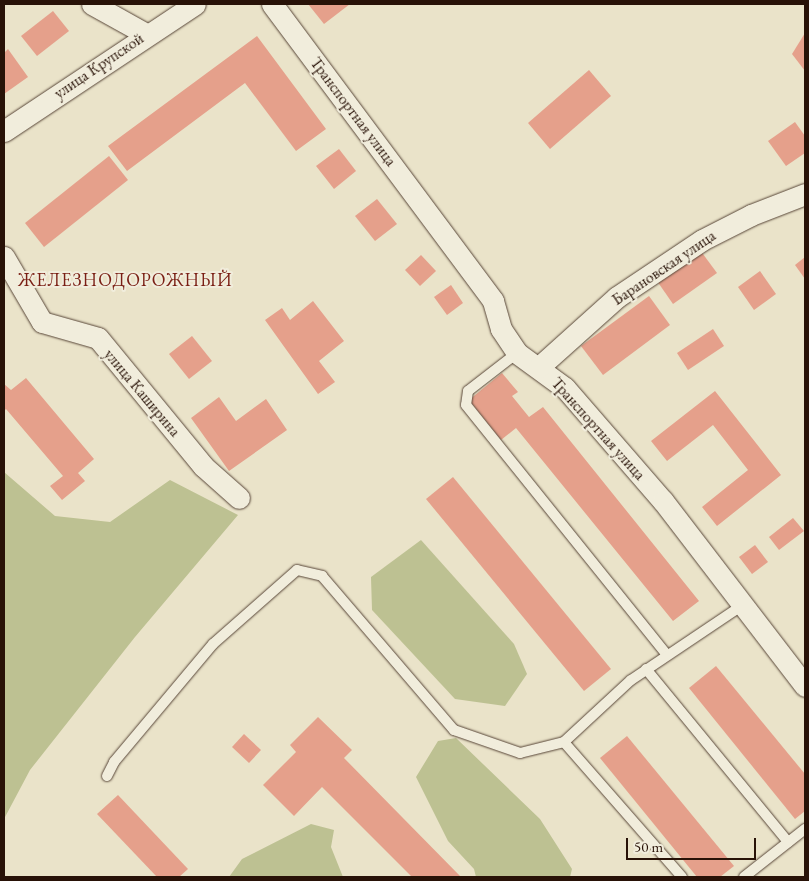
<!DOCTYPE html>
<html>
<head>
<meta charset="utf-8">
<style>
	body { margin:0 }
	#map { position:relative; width:809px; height:881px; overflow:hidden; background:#eae3c9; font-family:"EB Garamond",serif }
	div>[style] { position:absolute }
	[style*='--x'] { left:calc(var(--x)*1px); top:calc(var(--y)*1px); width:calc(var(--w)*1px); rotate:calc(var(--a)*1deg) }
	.green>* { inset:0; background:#bdc192 }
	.building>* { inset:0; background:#e5a08b }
	.roads { filter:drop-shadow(0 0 1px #584638) drop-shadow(0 0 1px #584638) }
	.service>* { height:10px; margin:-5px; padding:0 5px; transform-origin:5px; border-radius:5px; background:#f1eddc }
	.minor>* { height:21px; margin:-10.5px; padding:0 10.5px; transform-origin:10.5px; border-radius:10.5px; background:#f1eddc }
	span { translate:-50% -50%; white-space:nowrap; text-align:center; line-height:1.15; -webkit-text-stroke:4px #f1eddc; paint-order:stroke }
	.street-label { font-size:16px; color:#281207 }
	.neighbourhood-label { font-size:18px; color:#7a1f14; letter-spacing:1px }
	.frame { position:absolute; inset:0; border:5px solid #281207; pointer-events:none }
	.scale { position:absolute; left:626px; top:838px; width:130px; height:22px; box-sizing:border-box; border:2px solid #281207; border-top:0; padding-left:6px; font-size:15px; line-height:18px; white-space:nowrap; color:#281207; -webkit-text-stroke:4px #f1eddc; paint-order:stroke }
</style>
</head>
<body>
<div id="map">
	<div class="green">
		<div style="clip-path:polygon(4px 472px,55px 516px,110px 522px,170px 480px,238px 515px,135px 637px,30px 770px,4px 819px)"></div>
		<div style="clip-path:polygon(421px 540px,514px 644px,527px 674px,505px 706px,455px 699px,372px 610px,371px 577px)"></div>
		<div style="clip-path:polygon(456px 738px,540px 819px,572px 869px,570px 877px,476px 877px,474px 869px,448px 841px,416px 777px,438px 741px)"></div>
		<div style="clip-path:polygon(311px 824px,334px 830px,331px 847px,343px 877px,229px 877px,242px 859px)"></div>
	</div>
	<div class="building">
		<div style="clip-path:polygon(308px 4px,350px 4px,324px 24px)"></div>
		<div style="clip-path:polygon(53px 11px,69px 31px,37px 56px,21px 36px)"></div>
		<div style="clip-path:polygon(805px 33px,805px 71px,792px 54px)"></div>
		<div style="clip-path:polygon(257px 36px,326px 129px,296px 151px,245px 83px,127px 171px,108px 146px)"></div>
		<div style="clip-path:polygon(8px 49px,28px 77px,4px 94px,4px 53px)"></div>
		<div style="clip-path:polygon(589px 70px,611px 96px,550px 149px,528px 123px)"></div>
		<div style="clip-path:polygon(795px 122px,805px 136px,805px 153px,786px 166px,768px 141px)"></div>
		<div style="clip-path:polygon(339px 149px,356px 171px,334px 189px,316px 166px)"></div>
		<div style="clip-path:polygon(109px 156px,128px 180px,44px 247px,25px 223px)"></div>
		<div style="clip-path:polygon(377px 199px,397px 224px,375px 241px,355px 216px)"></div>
		<div style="clip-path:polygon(700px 250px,717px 273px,673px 304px,657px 281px)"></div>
		<div style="clip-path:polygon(421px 255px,436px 271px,420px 286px,405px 270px)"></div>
		<div style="clip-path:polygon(805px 257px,805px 279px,795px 265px)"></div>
		<div style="clip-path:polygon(760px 271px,776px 294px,754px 310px,738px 287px)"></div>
		<div style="clip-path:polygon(451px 285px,463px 303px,447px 315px,434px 297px)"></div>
		<div style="clip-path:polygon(649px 296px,670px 325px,603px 375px,581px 346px)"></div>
		<div style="clip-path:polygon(313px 301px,344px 341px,319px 361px,335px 382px,318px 394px,265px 320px,282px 308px,290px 320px)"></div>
		<div style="clip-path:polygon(713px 329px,724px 346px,688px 370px,677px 353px)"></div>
		<div style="clip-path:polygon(192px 336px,212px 361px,189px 379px,169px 354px)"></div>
		<div style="clip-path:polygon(502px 373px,518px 392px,512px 396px,529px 417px,543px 407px,699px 601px,673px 621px,516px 428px,501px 440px,469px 400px)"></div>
		<div style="clip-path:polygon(26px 378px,94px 459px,78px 473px,85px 481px,62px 500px,50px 486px,63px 476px,6px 409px,4px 411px,4px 384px,11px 390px)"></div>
		<div style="clip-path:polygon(715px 391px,781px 475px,717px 526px,702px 507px,748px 470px,713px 425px,667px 461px,651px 441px)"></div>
		<div style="clip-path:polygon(219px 397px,236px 421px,266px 399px,287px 430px,229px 471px,191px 418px)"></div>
		<div style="clip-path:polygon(453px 477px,611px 669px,584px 691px,426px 499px)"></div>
		<div style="clip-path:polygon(793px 518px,804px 531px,779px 550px,769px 537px)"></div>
		<div style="clip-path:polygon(755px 545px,768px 562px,752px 574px,739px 557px)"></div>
		<div style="clip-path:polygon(716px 666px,805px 774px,805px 811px,795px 819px,689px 688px)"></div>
		<div style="clip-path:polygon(318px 717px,352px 750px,344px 758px,461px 877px,412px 877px,322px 787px,294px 816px,263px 785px,296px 752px,290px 745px)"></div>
		<div style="clip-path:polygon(244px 734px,261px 750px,249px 763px,232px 747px)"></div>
		<div style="clip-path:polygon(627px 736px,734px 866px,720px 877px,697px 877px,600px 758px)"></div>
		<div style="clip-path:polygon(118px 795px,188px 869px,179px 877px,157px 877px,97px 814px)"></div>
	</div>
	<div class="roads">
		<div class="service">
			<div style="--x:517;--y:353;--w:62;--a:142.2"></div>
			<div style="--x:468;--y:391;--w:14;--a:98"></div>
			<div style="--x:466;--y:405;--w:321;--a:51.2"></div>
			<div style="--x:646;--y:669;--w:224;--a:50.6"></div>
			<div style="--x:107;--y:776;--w:16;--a:-63"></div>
			<div style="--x:114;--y:762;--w:154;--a:-50"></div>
			<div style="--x:213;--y:644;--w:112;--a:-41.4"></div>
			<div style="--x:297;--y:570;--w:26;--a:13"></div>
			<div style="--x:322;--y:576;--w:203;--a:49.4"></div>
			<div style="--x:454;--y:730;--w:70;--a:19.2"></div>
			<div style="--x:520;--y:753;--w:45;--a:-14"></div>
			<div style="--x:682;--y:877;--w:179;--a:-131.2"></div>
			<div style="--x:564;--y:742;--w:91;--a:-42.8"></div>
			<div style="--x:631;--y:680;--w:133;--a:-33.9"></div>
			<div style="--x:744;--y:877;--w:78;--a:-38.2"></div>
		</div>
		<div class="minor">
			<div style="--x:92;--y:4;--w:62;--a:29.1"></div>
			<div style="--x:272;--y:4;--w:370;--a:53.3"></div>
			<div style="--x:493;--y:301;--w:29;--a:74"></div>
			<div style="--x:501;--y:329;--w:29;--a:56"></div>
			<div style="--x:517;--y:353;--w:59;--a:36.1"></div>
			<div style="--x:565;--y:388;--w:150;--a:49.1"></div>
			<div style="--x:663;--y:501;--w:233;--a:52.5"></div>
			<div style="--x:4;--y:131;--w:229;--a:-33.6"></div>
			<div style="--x:4;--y:257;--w:75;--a:59.7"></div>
			<div style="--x:42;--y:322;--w:58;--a:15.9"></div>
			<div style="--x:98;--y:338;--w:166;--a:50.6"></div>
			<div style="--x:203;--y:466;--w:48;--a:41.6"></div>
			<div style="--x:539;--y:367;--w:105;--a:-41.9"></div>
			<div style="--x:617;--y:297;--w:102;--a:-33.8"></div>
			<div style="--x:702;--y:240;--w:55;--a:-27"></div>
			<div style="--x:751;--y:215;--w:58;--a:-21.3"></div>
		</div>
	</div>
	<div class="street-label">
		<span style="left:99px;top:66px;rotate:-34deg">улица Крупской</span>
		<span style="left:353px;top:112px;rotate:53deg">Транспортная улица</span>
		<span style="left:664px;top:268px;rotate:-34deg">Барановская улица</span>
		<span style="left:142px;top:393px;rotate:50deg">улица Каширина</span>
		<span style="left:598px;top:429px;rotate:48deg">Транспортная улица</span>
	</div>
	<div class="neighbourhood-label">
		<span style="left:125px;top:280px">ЖЕЛЕЗНОДОРОЖНЫЙ</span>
	</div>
	<div class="frame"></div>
	<div class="scale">50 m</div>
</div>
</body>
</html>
